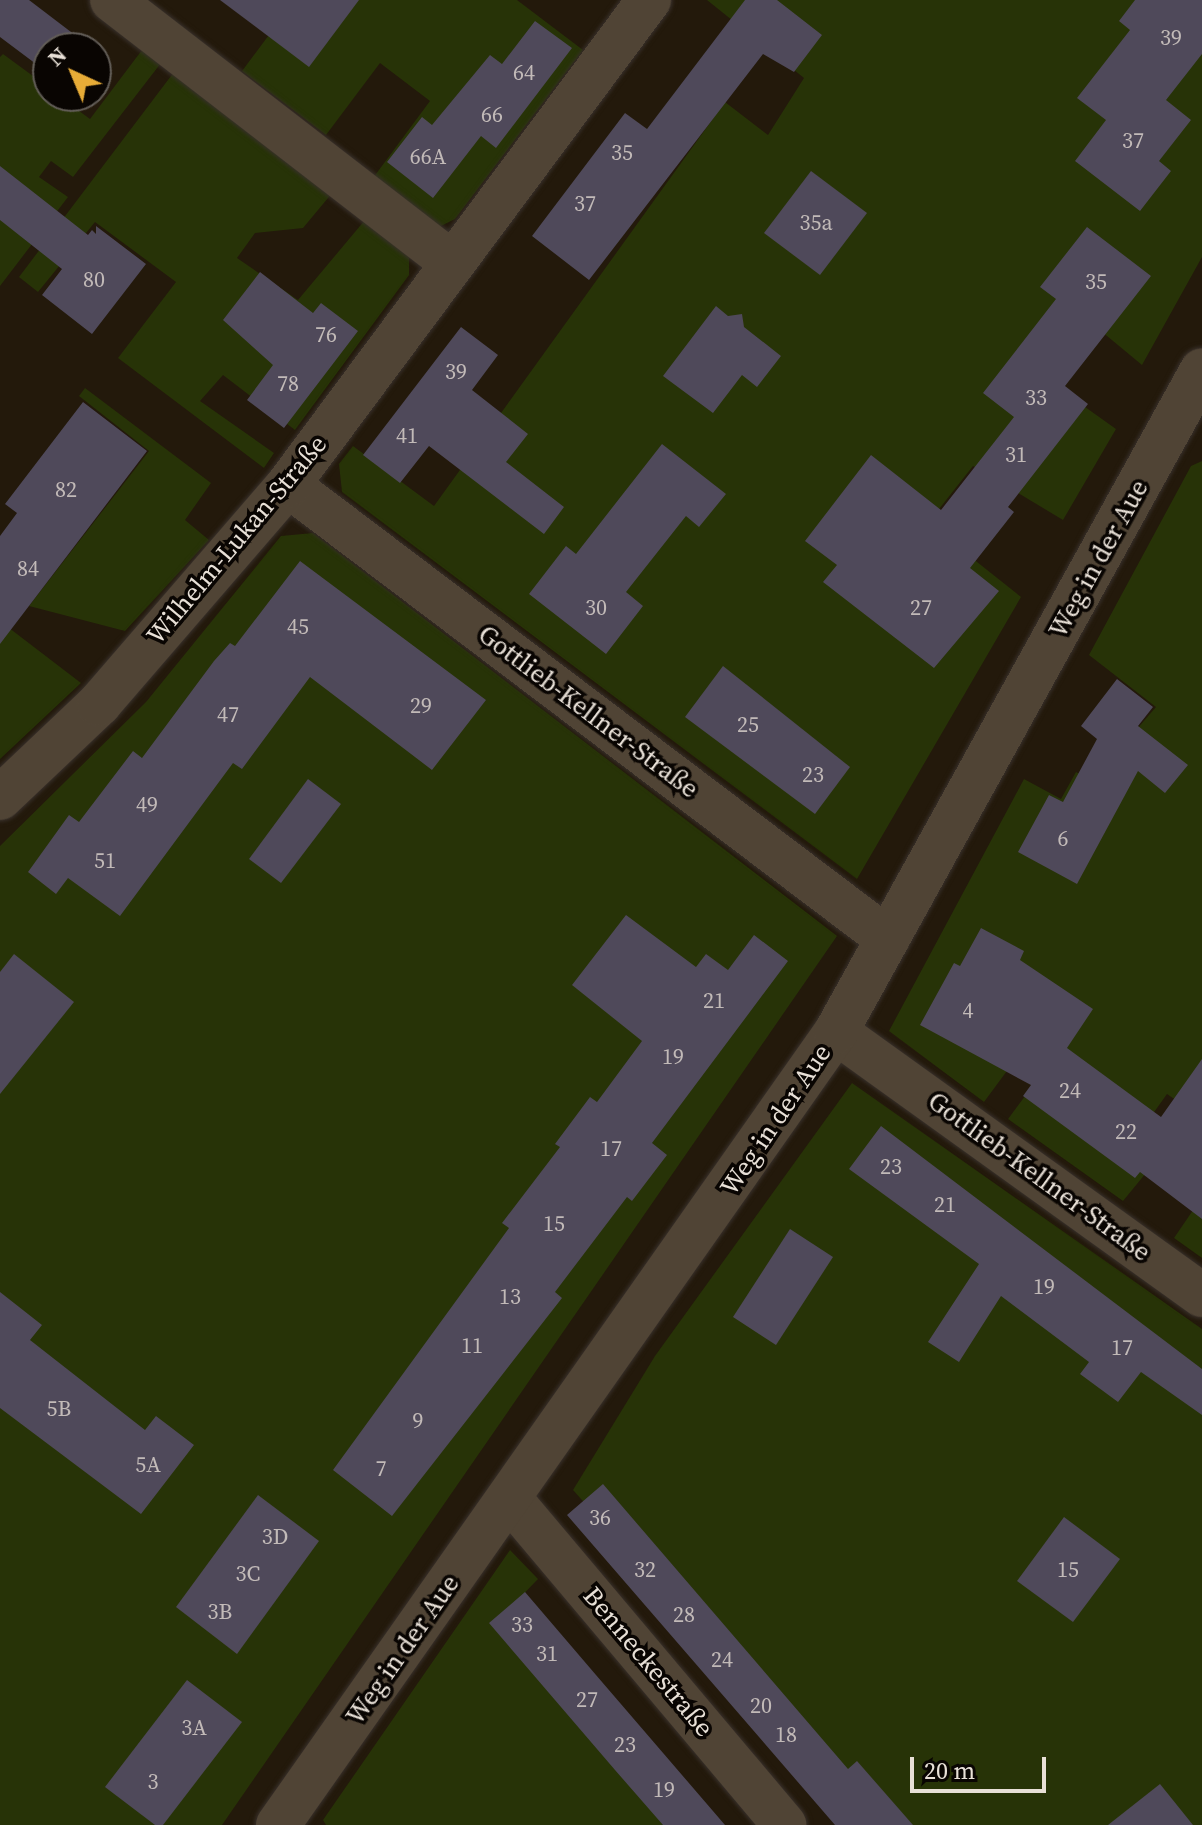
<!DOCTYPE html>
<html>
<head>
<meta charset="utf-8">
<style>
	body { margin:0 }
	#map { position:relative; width:1202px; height:1825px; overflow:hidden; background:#23190b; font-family:"Source Serif 4",serif }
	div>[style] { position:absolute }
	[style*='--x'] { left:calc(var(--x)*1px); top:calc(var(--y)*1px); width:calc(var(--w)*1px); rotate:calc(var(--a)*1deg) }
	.green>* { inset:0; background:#273307 }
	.building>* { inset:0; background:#4f495a }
	.roads { filter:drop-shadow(0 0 2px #38302b) drop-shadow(0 0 2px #38302b) }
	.street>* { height:44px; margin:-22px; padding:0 22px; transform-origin:22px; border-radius:22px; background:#504435 }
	span { translate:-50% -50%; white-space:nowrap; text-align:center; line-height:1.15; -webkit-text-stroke:7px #090502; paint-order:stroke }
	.number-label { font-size:22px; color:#c2bab8 }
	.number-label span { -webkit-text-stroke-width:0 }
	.street-label { font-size:26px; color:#e8e0d7 }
	.north { position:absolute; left:32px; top:32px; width:80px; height:80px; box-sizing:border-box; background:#090502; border:2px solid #625d57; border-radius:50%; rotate:316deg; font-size:22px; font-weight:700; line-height:32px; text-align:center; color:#e8e0d7 }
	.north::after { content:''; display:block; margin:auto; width:28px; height:36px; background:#e7ac37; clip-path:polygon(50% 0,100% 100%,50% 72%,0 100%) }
	.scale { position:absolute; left:910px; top:1757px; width:136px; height:36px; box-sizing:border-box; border:4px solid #e8e0d7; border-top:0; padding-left:10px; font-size:24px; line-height:28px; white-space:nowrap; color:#e8e0d7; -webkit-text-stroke:6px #090502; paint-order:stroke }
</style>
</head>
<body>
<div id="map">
	<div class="green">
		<div style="clip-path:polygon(295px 0,517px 0,583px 50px,455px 219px,439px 227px,373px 178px,430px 101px,380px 63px,326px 135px,242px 71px)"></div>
		<div style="clip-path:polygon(707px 0,1202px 0,1202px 257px,1142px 365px,1066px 302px,1022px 362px,1116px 429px,1063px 520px,973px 466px,928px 523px,1021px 597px,857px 879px,342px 492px,339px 464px,353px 446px,434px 506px,725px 102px,768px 135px,804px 78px)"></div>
		<div style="clip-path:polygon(142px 50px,161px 63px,73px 177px,51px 161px,39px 177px,68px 197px,0 286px,0 57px,3px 54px,48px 87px,48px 96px,59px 96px,90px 119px)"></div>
		<div style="clip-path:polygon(174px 72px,333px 192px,303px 228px,255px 233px,237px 258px,298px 300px,365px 220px,409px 252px,409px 275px,295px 430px,223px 375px,200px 401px,274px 453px,264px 468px,118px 358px,176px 282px,95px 222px,38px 292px,19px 277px)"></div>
		<div style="clip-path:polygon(85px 388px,211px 483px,185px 520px,209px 540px,125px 631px,29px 606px,149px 451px,79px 396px)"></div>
		<div style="clip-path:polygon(1202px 461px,1202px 1118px,1167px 1094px,1152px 1115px,1178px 1134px,1123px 1201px,1008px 1119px,1067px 1039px,1043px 1022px,984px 1102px,889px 1031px,1024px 779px,1061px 799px,1076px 772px,1092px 781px,1156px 707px,1089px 655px,1191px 466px)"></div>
		<div style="clip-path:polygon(313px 533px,837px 936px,222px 1825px,0 1825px,0 846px,146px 702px,281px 536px)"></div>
		<div style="clip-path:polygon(0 621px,81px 683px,0 759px)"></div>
		<div style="clip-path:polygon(852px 1083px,1202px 1329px,1202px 1825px,872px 1825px,573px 1490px,655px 1356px)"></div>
		<div style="clip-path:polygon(1202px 1197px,1202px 1258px,1174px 1238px)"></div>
		<div style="clip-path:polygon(510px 1550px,538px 1579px,512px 1606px,702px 1825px,326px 1825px,323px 1820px)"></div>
	</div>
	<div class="building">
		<div style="clip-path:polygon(0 0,29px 0,92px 48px,48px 48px,48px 73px,0 37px)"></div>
		<div style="clip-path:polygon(220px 0,359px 0,309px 67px)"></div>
		<div style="clip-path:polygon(745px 0,777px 0,822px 35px,794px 72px,763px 54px,589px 280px,532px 236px,625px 113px,647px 129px)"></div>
		<div style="clip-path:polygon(1135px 0,1202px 0,1202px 54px,1166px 100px,1191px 120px,1159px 161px,1171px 171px,1140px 211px,1075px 161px,1106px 120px,1077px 98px,1130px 30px,1119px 21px)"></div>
		<div style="clip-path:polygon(535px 21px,572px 48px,496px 148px,481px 136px,433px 198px,387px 162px,422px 117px,432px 125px,490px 55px,502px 64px)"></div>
		<div style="clip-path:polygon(0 166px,88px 235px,92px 230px,96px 234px,96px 226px,146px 264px,92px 334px,42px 295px,62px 269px,0 220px)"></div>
		<div style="clip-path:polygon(811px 171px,867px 213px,820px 275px,764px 233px)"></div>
		<div style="clip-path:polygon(1087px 227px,1151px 276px,1065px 386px,1088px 404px,1008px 507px,1014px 512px,970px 568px,999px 591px,934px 668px,823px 582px,837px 565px,805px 541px,871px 455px,941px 510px,1014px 417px,983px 393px,1056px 299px,1040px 287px)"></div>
		<div style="clip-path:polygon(260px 272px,313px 313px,321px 303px,358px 331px,284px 428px,247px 400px,273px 365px,223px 320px)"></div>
		<div style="clip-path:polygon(716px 306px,728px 316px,742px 314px,744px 327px,781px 356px,757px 387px,742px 375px,713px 413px,663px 376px)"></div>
		<div style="clip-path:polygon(461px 327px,498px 355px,472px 390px,528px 434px,506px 462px,564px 507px,544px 534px,429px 446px,400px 483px,363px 455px)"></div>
		<div style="clip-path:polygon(83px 402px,147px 451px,0 644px,0 536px,17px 513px,5px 504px)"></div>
		<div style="clip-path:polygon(662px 444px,726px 494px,699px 527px,686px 516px,626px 592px,643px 606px,606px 654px,529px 594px,566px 546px,576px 554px)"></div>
		<div style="clip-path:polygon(300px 561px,486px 700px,432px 770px,310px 677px,242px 769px,233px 763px,120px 916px,68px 878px,56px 894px,28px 872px,69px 815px,79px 822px,133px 751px,142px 758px,214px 661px,230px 643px,235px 646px)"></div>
		<div style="clip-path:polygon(723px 666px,850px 767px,815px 814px,685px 717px)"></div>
		<div style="clip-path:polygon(1117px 679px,1153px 707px,1138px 726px,1188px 765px,1165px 793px,1138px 771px,1077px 884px,1018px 852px,1049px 795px,1063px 802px,1097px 739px,1081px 726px)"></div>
		<div style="clip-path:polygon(308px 779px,341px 804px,281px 883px,249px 859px)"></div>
		<div style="clip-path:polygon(626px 915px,696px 967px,706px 954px,728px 970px,754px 935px,788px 961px,652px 1143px,667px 1155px,632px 1201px,627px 1197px,555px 1292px,562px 1298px,392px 1516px,333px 1470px,509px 1228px,502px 1223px,560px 1147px,555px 1144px,590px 1097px,597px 1102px,642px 1041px,572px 985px)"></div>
		<div style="clip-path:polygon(981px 928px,1024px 951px,1020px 960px,1093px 1009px,1067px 1048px,1161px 1117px,1202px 1059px,1202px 1219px,1140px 1172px,1135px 1178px,1023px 1096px,1031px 1085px,920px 1025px,954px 963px,960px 966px)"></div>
		<div style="clip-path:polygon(14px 954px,74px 1002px,0 1094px,0 972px)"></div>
		<div style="clip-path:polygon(881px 1126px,1202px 1369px,1202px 1415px,1141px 1372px,1118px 1402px,1080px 1374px,1089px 1362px,1001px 1296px,959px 1362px,928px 1342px,979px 1264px,849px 1169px)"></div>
		<div style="clip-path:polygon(790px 1229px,833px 1257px,776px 1345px,733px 1317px)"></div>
		<div style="clip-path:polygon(0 1292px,42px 1325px,30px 1340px,145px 1430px,156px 1416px,194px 1445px,141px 1514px,0 1408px)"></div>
		<div style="clip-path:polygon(603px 1484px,848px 1769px,857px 1761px,913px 1825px,835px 1825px,567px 1515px)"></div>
		<div style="clip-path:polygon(258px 1495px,319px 1541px,237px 1654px,176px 1607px)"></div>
		<div style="clip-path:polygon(1064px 1517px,1120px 1559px,1073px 1622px,1017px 1581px)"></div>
		<div style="clip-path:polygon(525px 1592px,596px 1675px,725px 1825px,663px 1825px,615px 1770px,489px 1623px)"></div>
		<div style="clip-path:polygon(187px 1680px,242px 1722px,163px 1825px,155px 1825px,105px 1787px)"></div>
		<div style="clip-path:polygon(1160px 1784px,1193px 1825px,1108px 1825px)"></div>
	</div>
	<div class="roads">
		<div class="street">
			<div style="--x:112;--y:0;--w:430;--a:37.7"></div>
			<div style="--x:288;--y:485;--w:752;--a:37.11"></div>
			<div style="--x:0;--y:798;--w:137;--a:-43.5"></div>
			<div style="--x:99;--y:704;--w:289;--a:-49.2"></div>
			<div style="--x:288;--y:485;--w:605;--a:-53.34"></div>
			<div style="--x:836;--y:1032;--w:451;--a:35.7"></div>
			<div style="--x:510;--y:1499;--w:426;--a:49.9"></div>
			<div style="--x:278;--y:1825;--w:970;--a:-54.87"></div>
			<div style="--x:836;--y:1032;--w:756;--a:-61.06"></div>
		</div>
	</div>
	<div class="number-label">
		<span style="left:1171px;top:38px">39</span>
		<span style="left:524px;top:73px">64</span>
		<span style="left:492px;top:115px">66</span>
		<span style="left:1133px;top:141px">37</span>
		<span style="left:622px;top:153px">35</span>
		<span style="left:428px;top:157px">66A</span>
		<span style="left:585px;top:204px">37</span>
		<span style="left:816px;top:223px">35a</span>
		<span style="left:94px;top:280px">80</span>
		<span style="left:1096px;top:282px">35</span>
		<span style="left:326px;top:335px">76</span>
		<span style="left:456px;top:372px">39</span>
		<span style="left:288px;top:384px">78</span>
		<span style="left:1036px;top:398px">33</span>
		<span style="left:407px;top:436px">41</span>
		<span style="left:1016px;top:455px">31</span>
		<span style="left:66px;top:490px">82</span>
		<span style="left:28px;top:569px">84</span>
		<span style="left:596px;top:608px">30</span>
		<span style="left:921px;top:608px">27</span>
		<span style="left:298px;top:627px">45</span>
		<span style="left:421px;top:706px">29</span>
		<span style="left:228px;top:715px">47</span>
		<span style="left:748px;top:725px">25</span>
		<span style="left:813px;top:775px">23</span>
		<span style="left:147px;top:805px">49</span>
		<span style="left:1063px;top:839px">6</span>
		<span style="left:105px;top:861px">51</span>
		<span style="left:714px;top:1001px">21</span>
		<span style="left:968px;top:1011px">4</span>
		<span style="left:673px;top:1057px">19</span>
		<span style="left:1070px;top:1091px">24</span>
		<span style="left:1126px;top:1132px">22</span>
		<span style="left:611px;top:1149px">17</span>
		<span style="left:891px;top:1167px">23</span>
		<span style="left:945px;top:1205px">21</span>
		<span style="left:554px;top:1224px">15</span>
		<span style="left:1044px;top:1287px">19</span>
		<span style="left:510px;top:1297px">13</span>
		<span style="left:472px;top:1346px">11</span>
		<span style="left:1122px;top:1348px">17</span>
		<span style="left:59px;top:1409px">5B</span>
		<span style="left:418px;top:1421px">9</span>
		<span style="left:148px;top:1465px">5A</span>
		<span style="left:381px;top:1469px">7</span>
		<span style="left:600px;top:1518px">36</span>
		<span style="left:275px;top:1537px">3D</span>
		<span style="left:645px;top:1570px">32</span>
		<span style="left:1068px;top:1570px">15</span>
		<span style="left:248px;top:1574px">3C</span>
		<span style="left:220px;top:1612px">3B</span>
		<span style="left:684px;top:1615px">28</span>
		<span style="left:522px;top:1625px">33</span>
		<span style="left:547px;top:1654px">31</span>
		<span style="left:722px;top:1660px">24</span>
		<span style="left:587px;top:1700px">27</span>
		<span style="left:761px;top:1706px">20</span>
		<span style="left:194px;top:1728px">3A</span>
		<span style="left:786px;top:1735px">18</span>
		<span style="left:625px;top:1745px">23</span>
		<span style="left:153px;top:1782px">3</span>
		<span style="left:664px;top:1790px">19</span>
	</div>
	<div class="street-label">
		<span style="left:237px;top:540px;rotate:-50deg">Wilhelm-Lukan-Straße</span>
		<span style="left:1099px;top:559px;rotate:-61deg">Weg in der Aue</span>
		<span style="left:588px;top:712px;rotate:37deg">Gottlieb-Kellner-Straße</span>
		<span style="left:776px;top:1120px;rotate:-56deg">Weg in der Aue</span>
		<span style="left:1039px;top:1177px;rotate:36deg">Gottlieb-Kellner-Straße</span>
		<span style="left:403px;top:1650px;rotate:-55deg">Weg in der Aue</span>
		<span style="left:648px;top:1662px;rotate:50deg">Benneckestraße</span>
	</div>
	<div class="north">N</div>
	<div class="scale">20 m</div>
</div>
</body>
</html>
